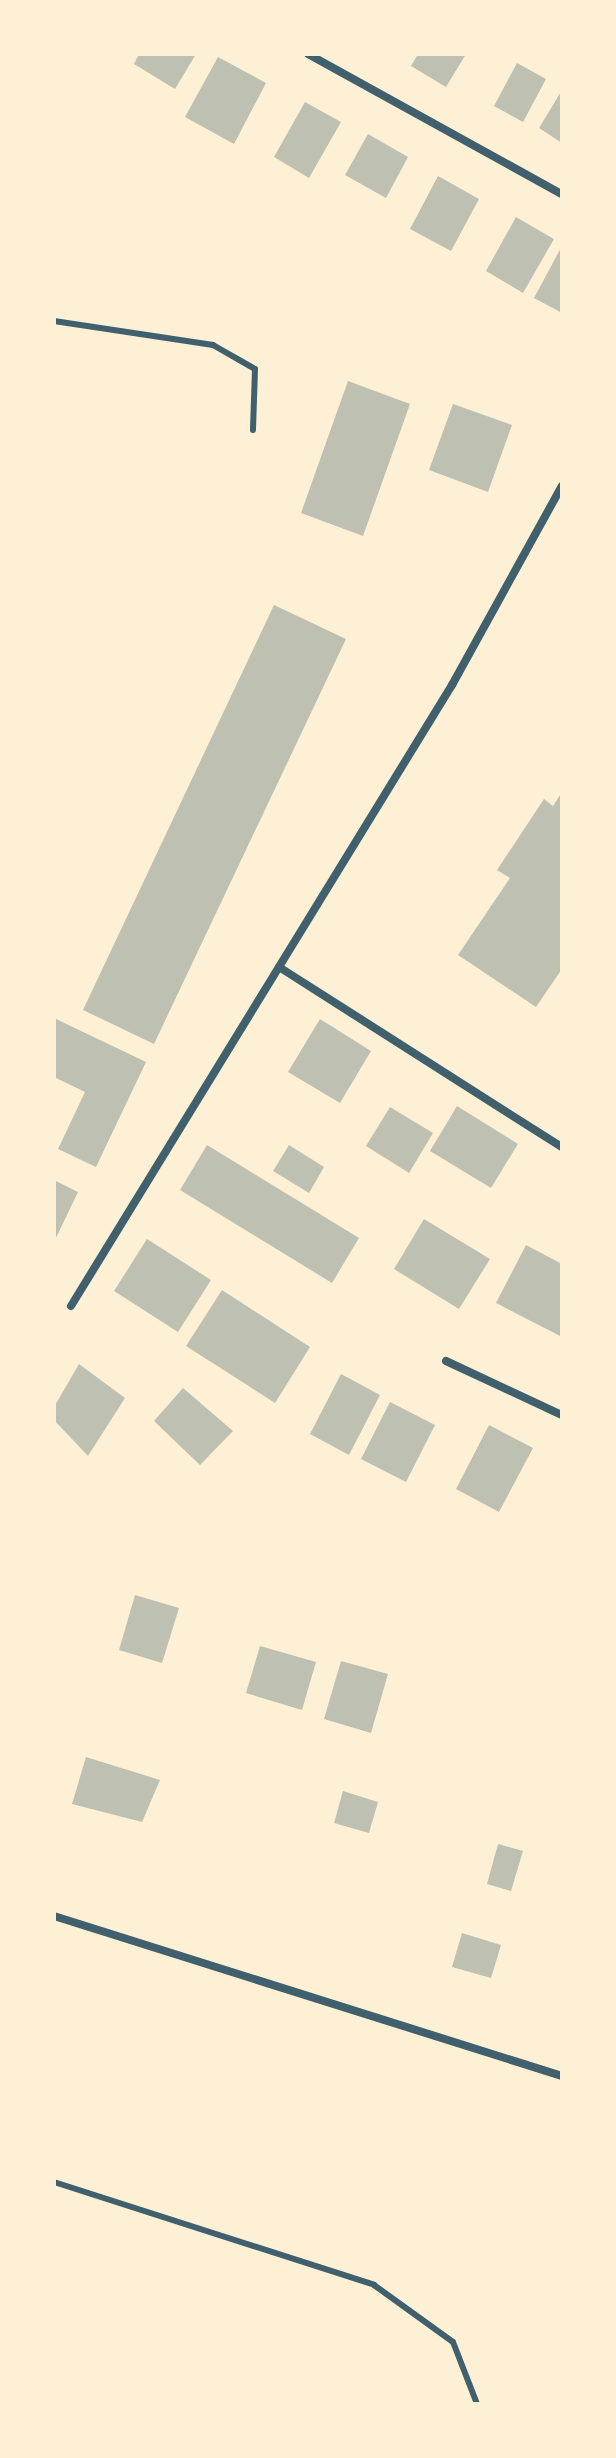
<!DOCTYPE html>
<html>
<head>
<meta charset="utf-8">
<style>
	body { margin:0 }
	#map { position:relative; width:616px; height:2458px; overflow:hidden; background:#fdf0d5; font-family:Arial,sans-serif }
	div>[style] { position:absolute }
	[style*='--x'] { left:calc(var(--x)*1px); top:calc(var(--y)*1px); width:calc(var(--w)*1px); rotate:calc(var(--a)*1deg) }
	.building>* { inset:0; background:#bec0b2 }
	.service>* { height:6px; margin:-3px; padding:0 3px; transform-origin:3px; border-radius:3px; background:#3f606c }
	.minor>* { height:8px; margin:-4px; padding:0 4px; transform-origin:4px; border-radius:4px; background:#3f606c }
	span { translate:-50% -50%; white-space:nowrap; text-align:center; line-height:1.15; -webkit-text-stroke:8px #fdf0d5; paint-order:stroke }
	.frame { position:absolute; inset:0; border:56px solid #fdf0d5; pointer-events:none }
</style>
</head>
<body>
<div id="map">
	<div class="building">
		<div style="clip-path:polygon(139px 54px,196px 54px,175px 89px,134px 64px)"></div>
		<div style="clip-path:polygon(418px 54px,466px 54px,446px 87px,411px 66px)"></div>
		<div style="clip-path:polygon(218px 57px,266px 83px,234px 144px,185px 117px)"></div>
		<div style="clip-path:polygon(517px 63px,546px 79px,523px 122px,494px 106px)"></div>
		<div style="clip-path:polygon(562px 90px,562px 143px,539px 128px)"></div>
		<div style="clip-path:polygon(305px 102px,341px 122px,309px 178px,274px 157px)"></div>
		<div style="clip-path:polygon(368px 134px,408px 157px,386px 198px,345px 175px)"></div>
		<div style="clip-path:polygon(438px 176px,479px 199px,451px 251px,410px 229px)"></div>
		<div style="clip-path:polygon(516px 217px,554px 239px,523px 293px,486px 271px)"></div>
		<div style="clip-path:polygon(562px 246px,562px 313px,534px 298px)"></div>
		<div style="clip-path:polygon(348px 381px,410px 404px,363px 536px,301px 513px)"></div>
		<div style="clip-path:polygon(453px 404px,512px 425px,488px 492px,429px 470px)"></div>
		<div style="clip-path:polygon(274px 605px,346px 639px,154px 1044px,83px 1010px)"></div>
		<div style="clip-path:polygon(562px 792px,562px 969px,536px 1007px,458px 955px,510px 878px,497px 870px,544px 799px,553px 806px)"></div>
		<div style="clip-path:polygon(54px 1018px,146px 1062px,96px 1167px,58px 1149px,85px 1092px,54px 1077px)"></div>
		<div style="clip-path:polygon(320px 1019px,371px 1051px,340px 1103px,288px 1072px)"></div>
		<div style="clip-path:polygon(457px 1106px,518px 1144px,491px 1188px,430px 1151px)"></div>
		<div style="clip-path:polygon(390px 1107px,433px 1133px,409px 1173px,366px 1146px)"></div>
		<div style="clip-path:polygon(207px 1145px,359px 1238px,332px 1283px,180px 1190px)"></div>
		<div style="clip-path:polygon(289px 1145px,324px 1167px,309px 1193px,273px 1171px)"></div>
		<div style="clip-path:polygon(54px 1180px,78px 1192px,54px 1242px)"></div>
		<div style="clip-path:polygon(424px 1219px,490px 1259px,459px 1309px,394px 1269px)"></div>
		<div style="clip-path:polygon(147px 1239px,211px 1280px,178px 1332px,114px 1291px)"></div>
		<div style="clip-path:polygon(526px 1245px,562px 1264px,562px 1337px,496px 1303px)"></div>
		<div style="clip-path:polygon(222px 1290px,310px 1347px,275px 1403px,186px 1346px)"></div>
		<div style="clip-path:polygon(79px 1364px,125px 1398px,88px 1456px,54px 1420px,54px 1407px)"></div>
		<div style="clip-path:polygon(341px 1374px,380px 1395px,349px 1455px,310px 1434px)"></div>
		<div style="clip-path:polygon(183px 1388px,233px 1431px,200px 1465px,154px 1421px)"></div>
		<div style="clip-path:polygon(390px 1402px,435px 1425px,406px 1482px,361px 1459px)"></div>
		<div style="clip-path:polygon(489px 1425px,533px 1448px,499px 1512px,456px 1489px)"></div>
		<div style="clip-path:polygon(135px 1595px,179px 1608px,162px 1663px,119px 1650px)"></div>
		<div style="clip-path:polygon(260px 1646px,316px 1662px,302px 1710px,246px 1693px)"></div>
		<div style="clip-path:polygon(341px 1661px,388px 1674px,371px 1733px,324px 1719px)"></div>
		<div style="clip-path:polygon(86px 1757px,160px 1780px,142px 1822px,72px 1804px)"></div>
		<div style="clip-path:polygon(343px 1791px,378px 1802px,369px 1833px,334px 1823px)"></div>
		<div style="clip-path:polygon(498px 1844px,523px 1851px,511px 1891px,487px 1884px)"></div>
		<div style="clip-path:polygon(462px 1933px,501px 1945px,491px 1978px,452px 1967px)"></div>
	</div>
	<div class="service">
		<div style="--x:54;--y:321;--w:161;--a:8.6"></div>
		<div style="--x:213;--y:345;--w:48;--a:29.7"></div>
		<div style="--x:255;--y:369;--w:61;--a:91.9"></div>
		<div style="--x:54;--y:2182;--w:336;--a:17.8"></div>
		<div style="--x:374;--y:2285;--w:97;--a:35.8"></div>
		<div style="--x:453;--y:2342;--w:66;--a:68.8"></div>
	</div>
	<div class="minor">
		<div style="--x:308;--y:54;--w:290;--a:28.9"></div>
		<div style="--x:279;--y:967;--w:335;--a:32.5"></div>
		<div style="--x:71;--y:1306;--w:729;--a:-58.47"></div>
		<div style="--x:452;--y:685;--w:227;--a:-61.1"></div>
		<div style="--x:446;--y:1361;--w:128;--a:25"></div>
		<div style="--x:54;--y:1916;--w:533;--a:17.48"></div>
	</div>
	<div class="frame"></div>
</div>
</body>
</html>
